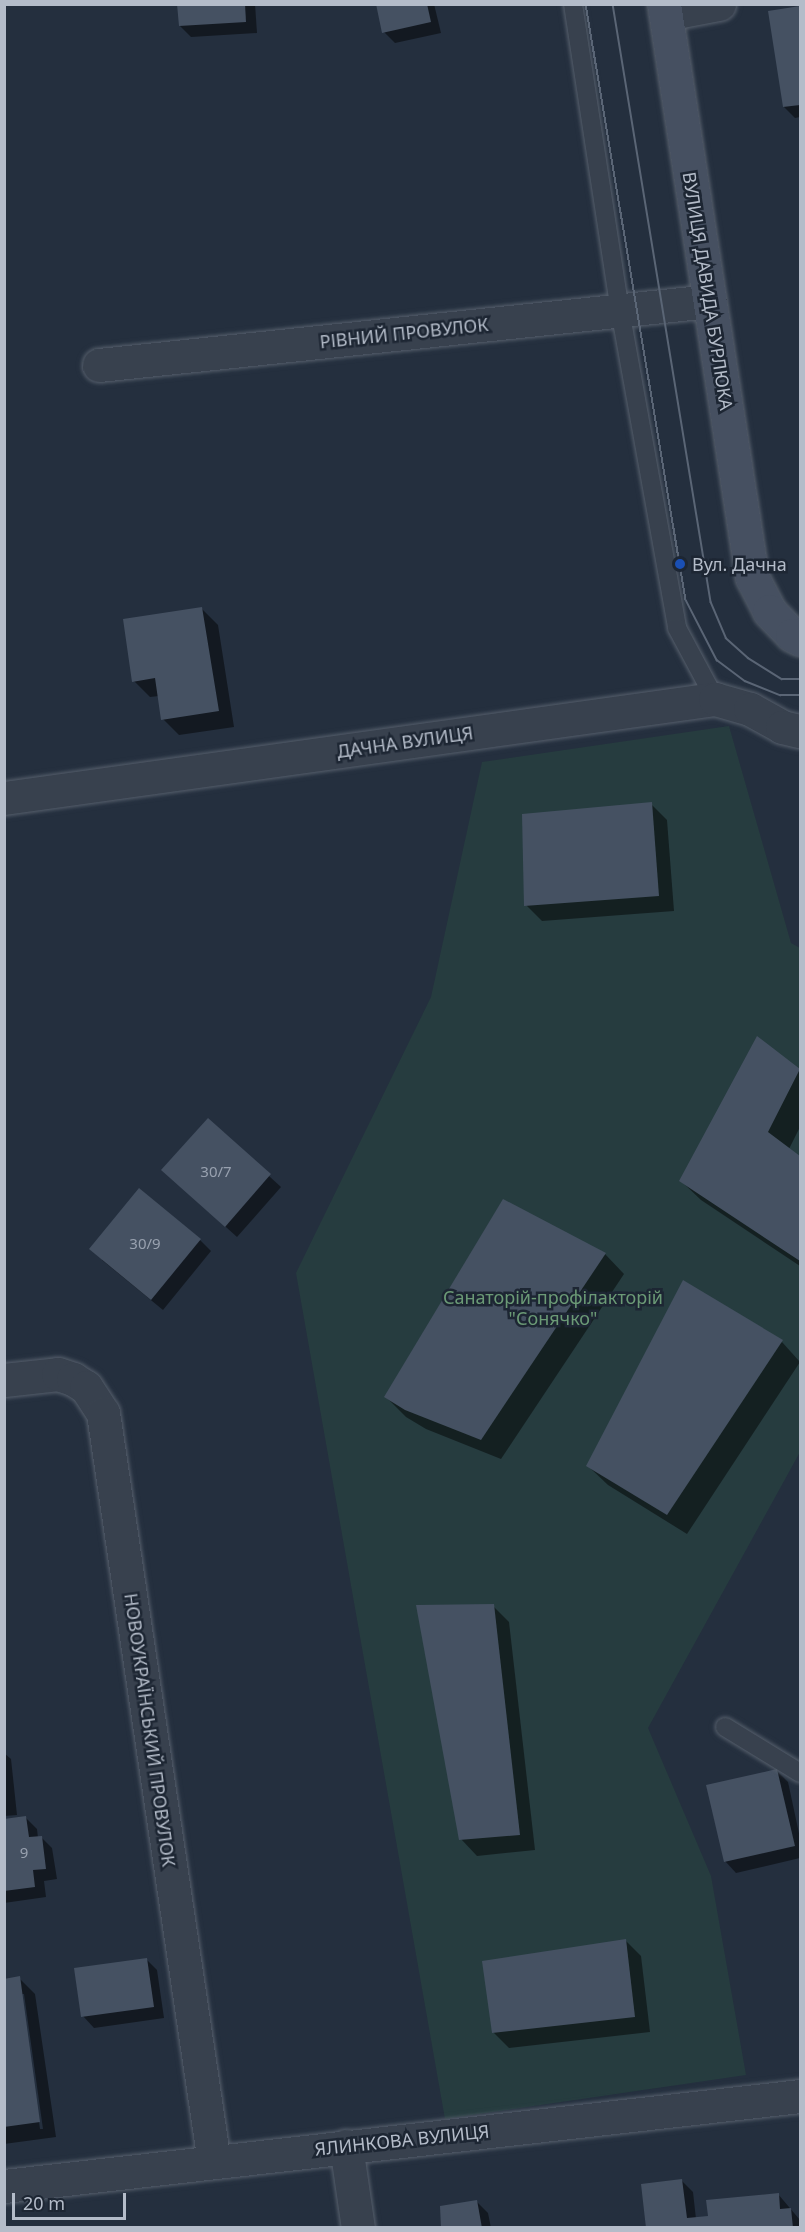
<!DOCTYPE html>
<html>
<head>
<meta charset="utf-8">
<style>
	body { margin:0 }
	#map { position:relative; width:805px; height:2232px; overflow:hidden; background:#242f3e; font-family:"Noto Sans",sans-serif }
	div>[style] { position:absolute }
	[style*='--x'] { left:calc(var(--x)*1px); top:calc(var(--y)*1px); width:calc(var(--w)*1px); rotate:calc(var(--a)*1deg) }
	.green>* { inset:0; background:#263c3f }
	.shadow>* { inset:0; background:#0007 }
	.building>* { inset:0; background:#455162 }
	.roads { filter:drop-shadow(0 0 2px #565f6c) drop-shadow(0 0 2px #565f6c) }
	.lane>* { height:18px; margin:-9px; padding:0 9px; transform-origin:9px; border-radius:9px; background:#38414e }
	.street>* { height:33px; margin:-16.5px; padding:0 16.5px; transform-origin:16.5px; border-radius:16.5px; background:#38414e }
	.secondary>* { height:33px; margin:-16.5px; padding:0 16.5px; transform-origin:16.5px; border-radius:16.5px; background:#465061 }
	.tram>* { height:1.5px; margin:-0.75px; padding:0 0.75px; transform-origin:0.75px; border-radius:0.75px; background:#5a6575 }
	.dots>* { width:16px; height:16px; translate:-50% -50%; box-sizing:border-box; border:3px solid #1d2633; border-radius:50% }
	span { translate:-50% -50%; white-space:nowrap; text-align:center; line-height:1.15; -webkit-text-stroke:5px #1d2633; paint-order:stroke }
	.number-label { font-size:15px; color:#98a1af }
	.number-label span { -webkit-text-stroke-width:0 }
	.street-label { font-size:18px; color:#b4bcc9 }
	.poi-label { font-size:18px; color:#b4bcc9 }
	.left { translate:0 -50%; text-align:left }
	.park-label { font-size:18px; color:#6b9a76 }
	.frame { position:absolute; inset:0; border:6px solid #b4bcc9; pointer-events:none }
	.scale { position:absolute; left:12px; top:2193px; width:114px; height:27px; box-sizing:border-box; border:3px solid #b4bcc9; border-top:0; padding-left:8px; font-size:18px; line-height:21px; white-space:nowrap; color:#b4bcc9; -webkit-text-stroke:4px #1d2633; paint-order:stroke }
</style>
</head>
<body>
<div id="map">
	<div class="green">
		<div style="clip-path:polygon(729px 726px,791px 943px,800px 948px,800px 1452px,648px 1728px,711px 1876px,746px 2075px,445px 2119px,296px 1273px,431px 997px,482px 762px)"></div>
	</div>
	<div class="shadow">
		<div style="clip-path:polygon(179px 4px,255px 4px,257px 33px,191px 37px,180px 26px)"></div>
		<div style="clip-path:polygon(378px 4px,434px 4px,441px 33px,395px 43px,384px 32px)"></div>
		<div style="clip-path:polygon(800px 8px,800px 117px,795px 118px,784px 107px,770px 12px)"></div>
		<div style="clip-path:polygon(201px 608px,218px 625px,234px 727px,179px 735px,163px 719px,159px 696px,150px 697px,134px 681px)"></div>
		<div style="clip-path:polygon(651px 804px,667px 820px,674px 911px,542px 921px,526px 905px)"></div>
		<div style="clip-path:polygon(758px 1039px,800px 1071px,800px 1127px,789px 1149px,800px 1158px,800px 1266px,701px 1200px,681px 1181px)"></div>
		<div style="clip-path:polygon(208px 1120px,281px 1187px,237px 1237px,175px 1181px)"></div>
		<div style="clip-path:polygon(200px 1240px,211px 1251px,163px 1310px,102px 1260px)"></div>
		<div style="clip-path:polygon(605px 1254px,624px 1274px,501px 1459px,426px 1429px,406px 1417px,386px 1397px)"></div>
		<div style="clip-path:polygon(782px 1342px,800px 1362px,687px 1534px,608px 1485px,588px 1466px)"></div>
		<div style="clip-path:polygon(493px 1606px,509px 1622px,535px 1850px,477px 1856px,461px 1839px)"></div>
		<div style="clip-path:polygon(4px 1753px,11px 1759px,17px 1815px,4px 1816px)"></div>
		<div style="clip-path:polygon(777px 1771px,788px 1782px,800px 1838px,800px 1858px,736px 1873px,725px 1861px)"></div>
		<div style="clip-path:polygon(25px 1817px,37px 1829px,38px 1838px,41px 1837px,52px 1848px,57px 1879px,44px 1881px,46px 1897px,4px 1903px,4px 1820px)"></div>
		<div style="clip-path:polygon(625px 1940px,641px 1956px,650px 2032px,509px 2048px,493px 2032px)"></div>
		<div style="clip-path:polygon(146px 1959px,157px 1970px,164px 2018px,94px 2028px,83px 2016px)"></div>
		<div style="clip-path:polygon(evenodd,19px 1978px,35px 1994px,56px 2137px,4px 2144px,4px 1980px,19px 1978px,21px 1994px,24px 1994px,43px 2129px,40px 2129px,21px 1994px)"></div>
		<div style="clip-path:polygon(682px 2181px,693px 2192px,696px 2219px,710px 2218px,778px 2194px,800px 2220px,800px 2228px,648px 2228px)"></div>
		<div style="clip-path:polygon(477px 2202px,488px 2213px,491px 2228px,443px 2228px)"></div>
	</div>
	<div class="building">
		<div style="clip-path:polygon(177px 4px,245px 4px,246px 22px,179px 26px)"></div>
		<div style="clip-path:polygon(376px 4px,427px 4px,431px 22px,382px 33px)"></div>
		<div style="clip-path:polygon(800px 6px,800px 105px,783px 107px,768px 11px)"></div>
		<div style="clip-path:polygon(202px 607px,219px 711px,161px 720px,155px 678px,132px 682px,123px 619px)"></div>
		<div style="clip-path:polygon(652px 802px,659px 896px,524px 906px,522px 814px)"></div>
		<div style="clip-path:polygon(757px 1036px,800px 1069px,768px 1132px,800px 1156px,800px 1261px,679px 1181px)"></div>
		<div style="clip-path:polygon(208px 1118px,271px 1174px,225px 1227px,161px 1170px)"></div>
		<div style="clip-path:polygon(139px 1188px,201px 1239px,151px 1300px,89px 1249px)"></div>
		<div style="clip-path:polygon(503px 1199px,606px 1253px,481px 1440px,405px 1410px,384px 1397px)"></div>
		<div style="clip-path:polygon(683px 1280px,783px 1340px,667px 1515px,586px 1466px)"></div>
		<div style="clip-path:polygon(494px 1604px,520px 1835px,459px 1840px,416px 1605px)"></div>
		<div style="clip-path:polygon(777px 1769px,795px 1846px,724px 1862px,706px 1785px)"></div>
		<div style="clip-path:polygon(26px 1816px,29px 1837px,42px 1836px,46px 1869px,33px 1870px,35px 1887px,4px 1891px,4px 1819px)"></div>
		<div style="clip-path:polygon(626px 1939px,635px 2017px,492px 2033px,482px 1961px)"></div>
		<div style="clip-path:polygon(147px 1958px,154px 2007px,81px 2017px,74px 1968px)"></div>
		<div style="clip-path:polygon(20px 1976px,40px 2122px,4px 2127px,4px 1979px)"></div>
		<div style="clip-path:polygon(682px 2179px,687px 2218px,708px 2216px,706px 2200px,779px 2193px,780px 2209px,791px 2208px,793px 2228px,646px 2228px,641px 2184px)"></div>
		<div style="clip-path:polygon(477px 2200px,482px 2228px,441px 2228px,440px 2206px)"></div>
	</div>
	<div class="roads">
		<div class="lane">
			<div style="--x:573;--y:4;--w:310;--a:81.3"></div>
			<div style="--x:620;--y:310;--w:323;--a:79.8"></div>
			<div style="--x:677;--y:628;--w:81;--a:61.8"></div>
			<div style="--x:725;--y:1727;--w:88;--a:31.5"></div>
		</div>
		<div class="street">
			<div style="--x:666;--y:14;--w:54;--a:-10.7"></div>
			<div style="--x:99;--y:365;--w:614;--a:-5.98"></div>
			<div style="--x:4;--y:798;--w:718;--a:-7.93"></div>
			<div style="--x:715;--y:699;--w:36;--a:16"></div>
			<div style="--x:750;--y:709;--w:37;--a:29"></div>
			<div style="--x:782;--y:727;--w:18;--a:13"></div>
			<div style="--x:4;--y:1380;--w:54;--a:-6.3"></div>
			<div style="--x:58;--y:1374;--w:16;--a:18"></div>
			<div style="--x:73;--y:1379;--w:15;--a:32"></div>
			<div style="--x:86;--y:1387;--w:31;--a:57"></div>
			<div style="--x:103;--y:1413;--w:757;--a:81.57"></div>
			<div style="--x:346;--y:2146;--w:83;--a:81.7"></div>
			<div style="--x:4;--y:2186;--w:801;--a:-6.45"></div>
		</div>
		<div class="secondary">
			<div style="--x:664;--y:4;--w:580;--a:81.27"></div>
			<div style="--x:752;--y:577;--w:38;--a:63"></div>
			<div style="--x:769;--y:611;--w:33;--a:46"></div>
			<div style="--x:792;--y:635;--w:9;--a:27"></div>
		</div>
	</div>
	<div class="tram">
		<div style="--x:586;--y:4;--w:604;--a:80.48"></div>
		<div style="--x:686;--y:600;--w:68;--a:62.7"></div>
		<div style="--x:717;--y:660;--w:35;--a:37"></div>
		<div style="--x:745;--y:681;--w:38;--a:22"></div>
		<div style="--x:780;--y:695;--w:20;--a:0"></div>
		<div style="--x:613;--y:4;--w:606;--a:80.69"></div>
		<div style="--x:711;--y:602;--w:39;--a:67"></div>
		<div style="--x:726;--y:638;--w:30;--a:42"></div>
		<div style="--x:748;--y:658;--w:40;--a:32"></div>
		<div style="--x:782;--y:679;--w:18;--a:0"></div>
	</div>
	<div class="dots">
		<div style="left:680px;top:564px;background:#1a4fb4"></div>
	</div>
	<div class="number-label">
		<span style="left:216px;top:1172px">30/7</span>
		<span style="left:145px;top:1244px">30/9</span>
		<span style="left:24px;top:1853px">9</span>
	</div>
	<div class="street-label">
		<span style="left:708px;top:291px;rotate:81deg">ВУЛИЦЯ ДАВИДА БУРЛЮКА</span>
		<span style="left:404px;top:333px;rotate:-6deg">РІВНИЙ ПРОВУЛОК</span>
		<span style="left:405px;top:742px;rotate:-8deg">ДАЧНА ВУЛИЦЯ</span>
		<span style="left:150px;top:1730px;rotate:82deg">НОВОУКРАЇНСЬКИЙ ПРОВУЛОК</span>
		<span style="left:402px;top:2140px;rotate:-6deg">ЯЛИНКОВА ВУЛИЦЯ</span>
	</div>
	<div class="poi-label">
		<span class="left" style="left:692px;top:564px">Вул. Дачна</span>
	</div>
	<div class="park-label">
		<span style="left:553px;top:1308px">Санаторій-профілакторій<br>"Сонячко"</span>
	</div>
	<div class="frame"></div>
	<div class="scale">20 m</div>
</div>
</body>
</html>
